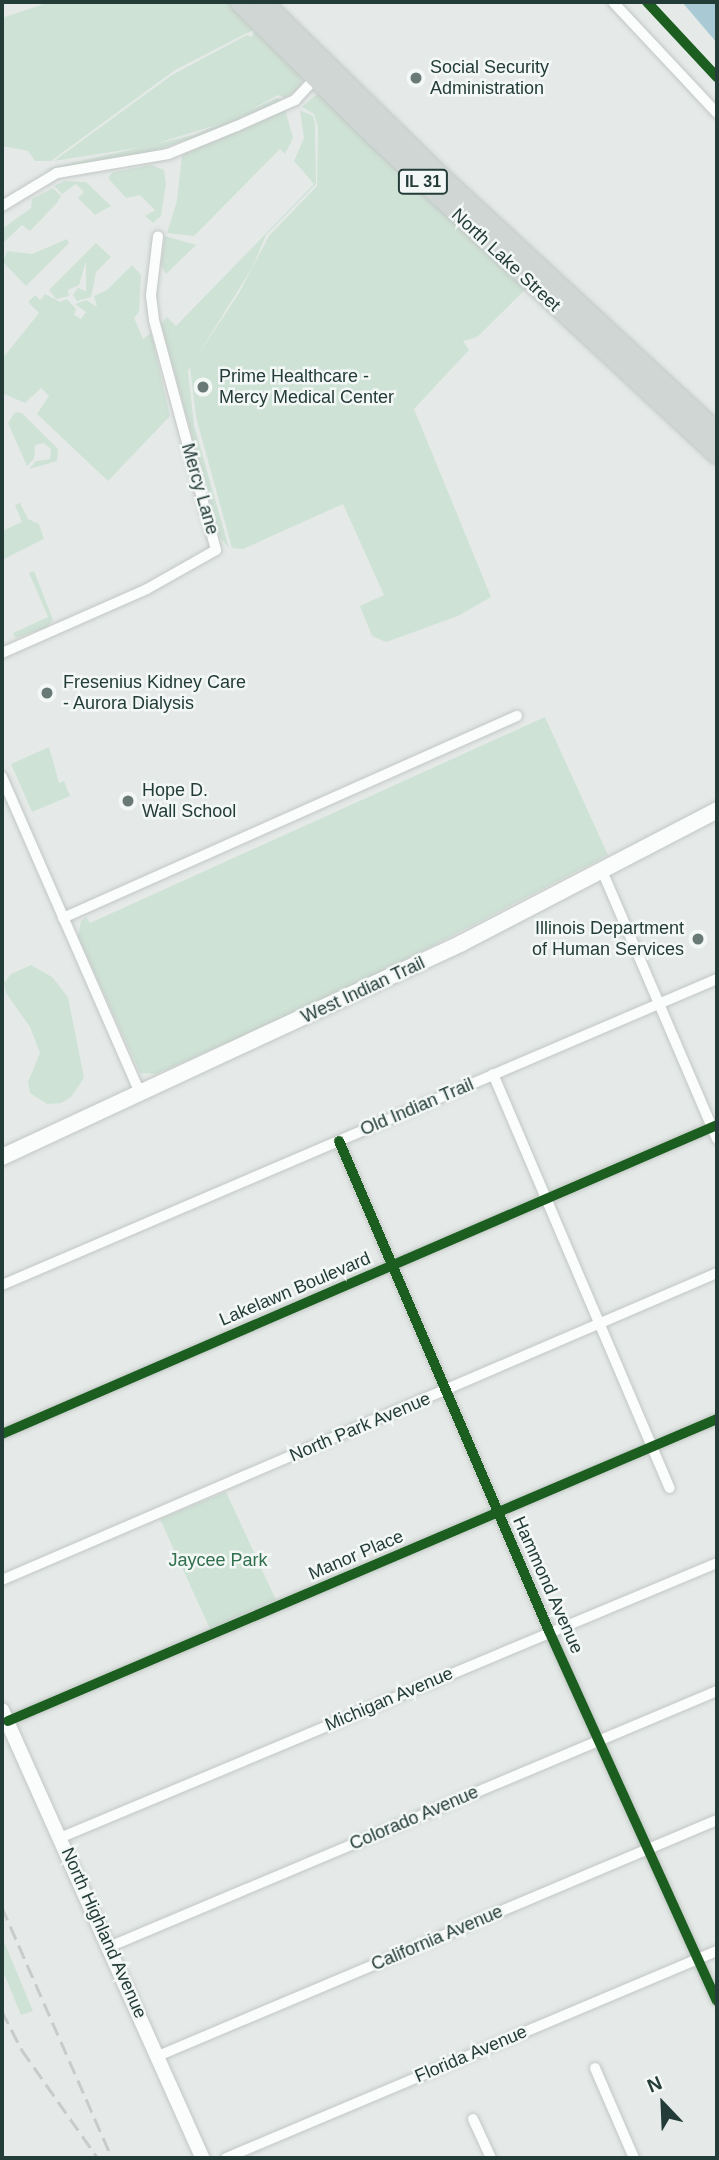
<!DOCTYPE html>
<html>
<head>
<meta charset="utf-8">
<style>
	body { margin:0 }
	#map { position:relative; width:719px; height:2160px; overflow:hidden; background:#e5eae8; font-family:Helvetica,sans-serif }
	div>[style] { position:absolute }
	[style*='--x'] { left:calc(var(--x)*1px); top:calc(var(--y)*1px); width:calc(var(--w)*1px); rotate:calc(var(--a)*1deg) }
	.green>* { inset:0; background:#cfe2d6 }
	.water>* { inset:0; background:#a9cad5 }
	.roads { filter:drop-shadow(0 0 2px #c2c7c5) drop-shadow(0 0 2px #c2c7c5) }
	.minor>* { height:10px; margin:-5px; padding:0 5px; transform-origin:5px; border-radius:5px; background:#fbfcfc }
	.tertiary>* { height:14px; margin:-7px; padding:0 7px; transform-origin:7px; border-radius:7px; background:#fbfcfc }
	.secondary>* { height:16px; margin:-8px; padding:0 8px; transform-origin:8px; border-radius:8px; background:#fbfcfc }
	.primary>* { height:18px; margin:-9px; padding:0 9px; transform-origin:9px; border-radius:9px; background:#cfd6d4 }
	.rail>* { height:2.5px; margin-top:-1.25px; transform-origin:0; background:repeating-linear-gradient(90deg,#c7cbca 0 14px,transparent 0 21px) }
	.cycleway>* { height:10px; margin:-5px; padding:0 5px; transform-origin:5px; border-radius:5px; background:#1b5e20 }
	.dots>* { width:19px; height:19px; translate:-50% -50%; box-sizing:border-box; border:4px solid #f3f8f6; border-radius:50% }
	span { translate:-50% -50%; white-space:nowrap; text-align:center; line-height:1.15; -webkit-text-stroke:5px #f3f8f6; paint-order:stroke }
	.shield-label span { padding:2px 5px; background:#f3f8f6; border:2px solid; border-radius:5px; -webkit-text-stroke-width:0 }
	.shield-label { font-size:16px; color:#243c38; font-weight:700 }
	.poi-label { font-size:18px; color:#243c38 }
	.left { translate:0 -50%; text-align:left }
	.right { translate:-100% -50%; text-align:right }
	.street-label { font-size:18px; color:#243c38 }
	.park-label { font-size:18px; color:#31704f }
	.frame { position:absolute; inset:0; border:4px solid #243c38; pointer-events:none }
	.north { position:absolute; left:628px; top:2069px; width:70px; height:70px; -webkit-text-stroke:5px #f3f8f6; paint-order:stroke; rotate:337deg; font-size:19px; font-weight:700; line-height:28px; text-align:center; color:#243c38 }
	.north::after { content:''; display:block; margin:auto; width:24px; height:32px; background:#243c38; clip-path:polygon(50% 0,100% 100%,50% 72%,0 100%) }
</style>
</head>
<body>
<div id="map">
	<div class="green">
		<div style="clip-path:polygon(50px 2px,228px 2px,253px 30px,175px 70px,51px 161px,35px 161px,28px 151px,2px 146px,2px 18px)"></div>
		<div style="clip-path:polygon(254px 31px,302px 73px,301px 87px,285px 98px,278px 95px,231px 120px,149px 146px,54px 161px,172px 75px,247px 35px,252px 37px)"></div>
		<div style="clip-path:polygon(317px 94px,324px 94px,528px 287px,477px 337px,463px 341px,469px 350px,414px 409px,491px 597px,458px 616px,386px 642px,372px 636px,360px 606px,384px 595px,343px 504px,243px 549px,232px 548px,196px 417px,190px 367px,239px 293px,269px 236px,317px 186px,318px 128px,314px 114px,302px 107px)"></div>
		<div style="clip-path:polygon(277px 98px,283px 100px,210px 132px,151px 152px,42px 170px,194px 135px)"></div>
		<div style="clip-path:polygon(285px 109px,293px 138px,285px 154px,280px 149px,194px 236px,167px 233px,177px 201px,182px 155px)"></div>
		<div style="clip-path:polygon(300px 110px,313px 116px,315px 123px,316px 184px,266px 235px,252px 268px,188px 371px,194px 425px,229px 548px,220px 537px,161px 324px,167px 317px,176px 326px,314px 184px,294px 161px,304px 138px)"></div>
		<div style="clip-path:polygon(151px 165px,164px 170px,166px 183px,161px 216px,153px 223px,145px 216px,155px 210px,140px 195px,126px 198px,108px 178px,113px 172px)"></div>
		<div style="clip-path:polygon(65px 181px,86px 182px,111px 206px,95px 215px,78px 198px,84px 192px,76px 184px,62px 194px,54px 186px)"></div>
		<div style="clip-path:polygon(53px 188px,61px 196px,57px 203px,30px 231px,22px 225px,2px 244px,2px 229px,31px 208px,32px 199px)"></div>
		<div style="clip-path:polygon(165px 236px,196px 245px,166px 274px,161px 265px)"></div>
		<div style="clip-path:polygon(67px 239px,69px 243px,26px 286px,3px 262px,7px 251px,32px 254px)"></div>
		<div style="clip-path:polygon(96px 243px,111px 257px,96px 272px,91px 297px,77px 301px,73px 295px,78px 288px,86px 291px,86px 261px,79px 285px,68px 290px,69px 296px,56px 299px,49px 290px)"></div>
		<div style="clip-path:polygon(132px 265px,141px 275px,139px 312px,134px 318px,143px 339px,151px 333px,170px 416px,108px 481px,37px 414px,49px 396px,41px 388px,25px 403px,2px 393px,2px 359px,39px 313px,28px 302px,35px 295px,40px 300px,45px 294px,60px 302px,67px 299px,76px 309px,74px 315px,81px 319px,86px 312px,75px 304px,86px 300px,97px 307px,94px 296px,107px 290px)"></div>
		<div style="clip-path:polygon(15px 412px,22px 413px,58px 449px,57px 461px,29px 469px,36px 461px,50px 459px,51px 449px,44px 443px,35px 445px,34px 459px,27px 466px,8px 423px)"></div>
		<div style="clip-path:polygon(20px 503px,28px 519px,39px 524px,44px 539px,2px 560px,2px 531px,22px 522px,15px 505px)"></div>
		<div style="clip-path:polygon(34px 571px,53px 620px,47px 627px,16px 638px,13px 633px,48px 617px,29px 573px)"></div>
		<div style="clip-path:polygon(545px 717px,608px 855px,349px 989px,156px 1074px,140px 1073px,78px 936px,81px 921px,86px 917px,90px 923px)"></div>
		<div style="clip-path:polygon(49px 747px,59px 783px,64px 781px,70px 796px,32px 812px,11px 764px)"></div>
		<div style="clip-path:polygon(31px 965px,52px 977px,68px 997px,84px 1078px,71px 1097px,61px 1103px,47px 1104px,30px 1093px,28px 1082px,40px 1053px,30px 1027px,6px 993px,4px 983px,11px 974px)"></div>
		<div style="clip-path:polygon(226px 1492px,276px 1600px,210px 1629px,160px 1519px)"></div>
		<div style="clip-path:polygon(2px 1937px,33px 2011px,21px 2015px,2px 1969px)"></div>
	</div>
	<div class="water">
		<div style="clip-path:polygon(682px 2px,717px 2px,717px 43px)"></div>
	</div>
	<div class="roads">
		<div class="minor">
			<div style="--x:613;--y:2;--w:152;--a:46.9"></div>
			<div style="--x:2;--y:206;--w:64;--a:-31"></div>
			<div style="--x:57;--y:173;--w:113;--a:-9.7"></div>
			<div style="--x:168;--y:154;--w:74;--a:-22.1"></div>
			<div style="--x:237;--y:126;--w:64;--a:-24.1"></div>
			<div style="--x:295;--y:100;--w:35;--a:-47"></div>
			<div style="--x:2;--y:653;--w:158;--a:-23.8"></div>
			<div style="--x:147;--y:589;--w:79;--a:-29.5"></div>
			<div style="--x:216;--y:550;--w:238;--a:-105.1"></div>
			<div style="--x:154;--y:320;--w:25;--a:-97"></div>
			<div style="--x:151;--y:295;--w:59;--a:-83.2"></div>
			<div style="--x:2;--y:777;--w:345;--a:66.4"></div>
			<div style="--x:603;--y:873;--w:289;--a:66.8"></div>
			<div style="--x:63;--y:918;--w:497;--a:-24"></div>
			<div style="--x:493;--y:1074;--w:450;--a:66.9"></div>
			<div style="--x:339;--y:1141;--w:533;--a:66.8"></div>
			<div style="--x:549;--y:1631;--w:406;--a:65.6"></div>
			<div style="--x:2;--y:1285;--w:778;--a:-23.17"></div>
			<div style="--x:2;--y:1434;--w:779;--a:-23.37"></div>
			<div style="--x:2;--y:1580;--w:778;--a:-23.24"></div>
			<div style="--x:8;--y:1721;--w:771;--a:-23.07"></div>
			<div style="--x:62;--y:1837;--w:710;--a:-22.7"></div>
			<div style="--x:111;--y:1946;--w:657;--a:-22.82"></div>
			<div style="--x:158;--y:2056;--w:607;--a:-22.89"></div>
			<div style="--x:595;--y:2068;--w:98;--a:66.6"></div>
			<div style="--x:473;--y:2119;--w:43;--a:65.2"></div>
			<div style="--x:226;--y:2158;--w:533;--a:-22.86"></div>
		</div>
		<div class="tertiary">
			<div style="--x:2;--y:1710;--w:491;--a:65.9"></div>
		</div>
		<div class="secondary">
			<div style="--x:2;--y:1157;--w:507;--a:-24.95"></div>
			<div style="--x:462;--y:943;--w:288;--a:-27.5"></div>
		</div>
		<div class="primary">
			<div style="--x:239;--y:2;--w:192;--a:44.8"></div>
			<div style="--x:375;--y:137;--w:467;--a:42.9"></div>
			<div style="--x:263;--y:2;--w:257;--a:44.4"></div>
			<div style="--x:447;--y:182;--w:368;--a:42.8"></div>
		</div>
	</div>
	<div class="rail">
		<div style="--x:2;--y:1907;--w:274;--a:66.3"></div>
		<div style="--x:2;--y:2011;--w:44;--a:62.9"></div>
		<div style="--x:22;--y:2050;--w:132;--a:54.9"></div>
	</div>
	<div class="cycleway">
		<div style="--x:647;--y:2;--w:103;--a:47"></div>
		<div style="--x:339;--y:1141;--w:533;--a:66.8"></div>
		<div style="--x:549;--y:1631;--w:406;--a:65.6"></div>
		<div style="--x:2;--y:1434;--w:779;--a:-23.37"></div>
		<div style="--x:8;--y:1721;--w:771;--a:-23.07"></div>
	</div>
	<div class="dots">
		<div style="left:416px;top:78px;background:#687976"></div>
		<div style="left:203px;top:387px;background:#687976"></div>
		<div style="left:47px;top:693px;background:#687976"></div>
		<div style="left:128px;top:801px;background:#687976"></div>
		<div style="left:698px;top:939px;background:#687976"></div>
	</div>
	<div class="shield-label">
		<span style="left:423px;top:182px">IL 31</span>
	</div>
	<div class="poi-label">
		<span class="left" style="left:430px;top:78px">Social Security<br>Administration</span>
		<span class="left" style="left:219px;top:387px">Prime Healthcare -<br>Mercy Medical Center</span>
		<span class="left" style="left:63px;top:693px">Fresenius Kidney Care<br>- Aurora Dialysis</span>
		<span class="left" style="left:142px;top:801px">Hope D.<br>Wall School</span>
		<span class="right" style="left:684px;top:939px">Illinois Department<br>of Human Services</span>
	</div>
	<div class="street-label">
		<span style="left:506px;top:260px;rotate:43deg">North Lake Street</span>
		<span style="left:200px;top:489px;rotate:74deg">Mercy Lane</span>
		<span style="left:363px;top:990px;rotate:-25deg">West Indian Trail</span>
		<span style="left:417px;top:1107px;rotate:-23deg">Old Indian Trail</span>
		<span style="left:295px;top:1289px;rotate:-23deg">Lakelawn Boulevard</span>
		<span style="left:360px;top:1427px;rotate:-23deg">North Park Avenue</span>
		<span style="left:356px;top:1555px;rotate:-23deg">Manor Place</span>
		<span style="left:548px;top:1585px;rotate:66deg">Hammond Avenue</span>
		<span style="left:389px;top:1699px;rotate:-23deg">Michigan Avenue</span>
		<span style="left:414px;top:1818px;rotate:-23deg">Colorado Avenue</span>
		<span style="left:104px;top:1933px;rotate:66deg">North Highland Avenue</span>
		<span style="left:437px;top:1938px;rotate:-23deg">California Avenue</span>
		<span style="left:471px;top:2054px;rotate:-23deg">Florida Avenue</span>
	</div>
	<div class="park-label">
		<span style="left:218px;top:1560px">Jaycee Park</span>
	</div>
	<div class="frame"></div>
	<div class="north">N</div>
</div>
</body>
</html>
